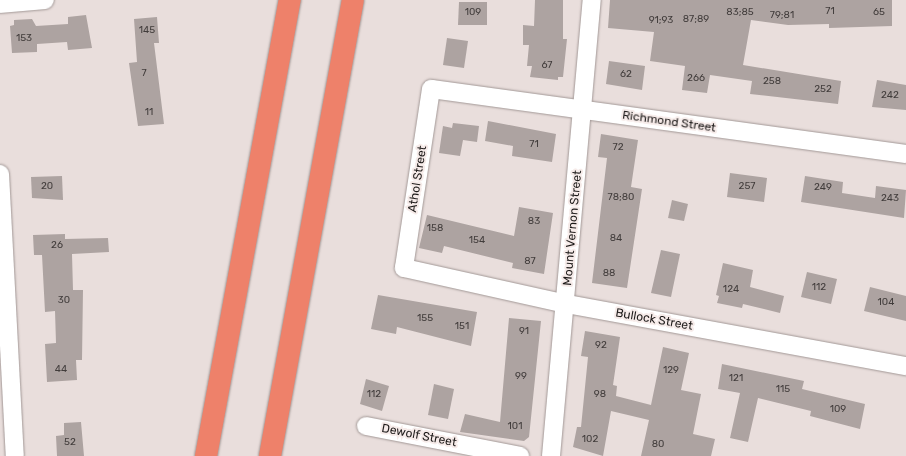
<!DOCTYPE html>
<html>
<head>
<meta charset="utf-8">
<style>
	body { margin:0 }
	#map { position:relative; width:906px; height:456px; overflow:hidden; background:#e9dedc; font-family:Rubik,sans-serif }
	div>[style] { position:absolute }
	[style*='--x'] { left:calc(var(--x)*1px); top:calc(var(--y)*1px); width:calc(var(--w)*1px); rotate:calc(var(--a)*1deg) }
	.building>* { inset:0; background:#ada3a1 }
	.roads { filter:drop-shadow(0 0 1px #a29896) drop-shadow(0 0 1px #a29896) }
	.street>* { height:18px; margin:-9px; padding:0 9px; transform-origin:9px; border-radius:9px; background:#fff }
	.highway>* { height:22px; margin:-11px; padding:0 11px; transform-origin:11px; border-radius:11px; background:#ee816a }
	span { translate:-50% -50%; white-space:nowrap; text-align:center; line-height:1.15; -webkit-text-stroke:4px #f6ebe9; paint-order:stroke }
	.number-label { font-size:10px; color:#413c3b }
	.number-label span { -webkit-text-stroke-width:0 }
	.street-label { font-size:12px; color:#1d1a19 }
</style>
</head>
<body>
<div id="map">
	<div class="building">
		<div style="clip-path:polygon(535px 0,563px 0,563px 39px,567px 39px,563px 77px,558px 77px,558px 80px,530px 77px,532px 66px,527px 66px,529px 45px,523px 45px,523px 25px,534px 26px)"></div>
		<div style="clip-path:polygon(610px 0,892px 0,892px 26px,829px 28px,829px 24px,788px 25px,751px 20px,743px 65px,841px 81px,838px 104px,750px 94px,752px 81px,710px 75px,707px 93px,682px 90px,685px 66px,650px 61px,654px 32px,608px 28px)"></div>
		<div style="clip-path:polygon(459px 2px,487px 2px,487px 25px,458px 25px)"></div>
		<div style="clip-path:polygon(86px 15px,92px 48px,68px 50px,67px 42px,37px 44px,37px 52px,12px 53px,10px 26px,14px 25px,14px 20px,32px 19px,36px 26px,68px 24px,68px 17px)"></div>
		<div style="clip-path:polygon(157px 17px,159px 43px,154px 43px,164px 124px,138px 126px,129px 63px,137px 62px,134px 19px)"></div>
		<div style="clip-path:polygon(447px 38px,468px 41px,464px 68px,443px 65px)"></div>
		<div style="clip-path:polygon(609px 61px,645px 66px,642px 90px,606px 84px)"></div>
		<div style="clip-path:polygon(877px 80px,906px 85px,906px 110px,872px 107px)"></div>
		<div style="clip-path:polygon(488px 121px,556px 134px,552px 162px,512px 156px,513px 146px,485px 141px)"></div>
		<div style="clip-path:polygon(453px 123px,479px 126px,477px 142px,463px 140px,460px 156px,439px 153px,443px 126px,452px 128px)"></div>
		<div style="clip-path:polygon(601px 134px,638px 140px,631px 187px,642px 189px,627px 288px,592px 283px,607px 158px,598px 157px)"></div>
		<div style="clip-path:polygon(730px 173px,767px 178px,764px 202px,727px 197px)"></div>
		<div style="clip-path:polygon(62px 176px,63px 200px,32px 198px,31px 177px)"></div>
		<div style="clip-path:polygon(805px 176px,843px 182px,842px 193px,875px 198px,876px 186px,906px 190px,904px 218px,801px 202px)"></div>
		<div style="clip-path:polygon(672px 200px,688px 204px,684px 221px,668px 218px)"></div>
		<div style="clip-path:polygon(519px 207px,553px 213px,544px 274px,512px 268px,513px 263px,444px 246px,442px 253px,419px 248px,427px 215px,514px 236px)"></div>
		<div style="clip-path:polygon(65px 234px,65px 239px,108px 238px,109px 252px,72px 254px,73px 290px,83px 290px,82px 360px,76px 360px,77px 380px,47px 382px,45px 344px,56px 343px,55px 311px,45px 312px,42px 255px,34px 255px,33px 235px)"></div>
		<div style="clip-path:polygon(661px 250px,680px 254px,671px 297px,651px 293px)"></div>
		<div style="clip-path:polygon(723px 263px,753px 270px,750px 287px,784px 296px,780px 313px,743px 304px,742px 308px,717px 303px,719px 296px,716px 295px)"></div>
		<div style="clip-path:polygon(807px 272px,837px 279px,831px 304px,801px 297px)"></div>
		<div style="clip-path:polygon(870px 287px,906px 296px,906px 321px,864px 311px)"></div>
		<div style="clip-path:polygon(378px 295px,477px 312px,471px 346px,397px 327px,396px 334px,371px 329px)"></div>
		<div style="clip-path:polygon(509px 318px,541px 321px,529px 437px,524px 441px,460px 432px,465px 414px,500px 422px)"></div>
		<div style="clip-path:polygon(585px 331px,620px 337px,613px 385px,617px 386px,616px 396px,651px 405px,663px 347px,689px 353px,681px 390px,701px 394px,693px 434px,715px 439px,711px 456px,641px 456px,649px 420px,611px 411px,603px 456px,573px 447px,577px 427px,581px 427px,588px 357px,581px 356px)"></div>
		<div style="clip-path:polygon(722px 364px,804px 381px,802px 389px,865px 404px,860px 429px,810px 416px,811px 411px,758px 398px,748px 442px,730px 438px,740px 393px,718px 389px)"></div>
		<div style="clip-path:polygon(366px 379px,389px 386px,382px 411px,360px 404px)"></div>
		<div style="clip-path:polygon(434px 384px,454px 389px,448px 419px,428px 415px)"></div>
		<div style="clip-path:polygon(81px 422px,84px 456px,57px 456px,56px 436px,64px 435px,64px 423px)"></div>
	</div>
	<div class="roads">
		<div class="street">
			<div style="--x:0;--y:4;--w:45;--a:-5.1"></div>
			<div style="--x:906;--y:154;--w:479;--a:-172.2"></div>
			<div style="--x:431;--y:89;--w:181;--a:98.6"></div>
			<div style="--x:404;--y:268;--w:167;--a:12.5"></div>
			<div style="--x:567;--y:304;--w:345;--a:10.4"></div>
			<div style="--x:0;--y:174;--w:282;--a:87"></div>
			<div style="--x:366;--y:426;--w:157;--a:11"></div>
			<div style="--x:551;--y:456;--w:458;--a:-84.9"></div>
		</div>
		<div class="highway">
			<div style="--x:206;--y:456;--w:464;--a:-79.6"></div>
			<div style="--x:270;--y:456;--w:463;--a:-79.7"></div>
		</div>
	</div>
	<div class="number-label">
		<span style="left:830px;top:12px">71</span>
		<span style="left:473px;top:13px">109</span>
		<span style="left:740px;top:13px">83;85</span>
		<span style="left:879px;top:13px">65</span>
		<span style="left:782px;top:16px">79;81</span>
		<span style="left:696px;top:20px">87;89</span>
		<span style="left:661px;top:21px">91;93</span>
		<span style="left:147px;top:31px">145</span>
		<span style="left:24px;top:39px">153</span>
		<span style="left:547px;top:66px">67</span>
		<span style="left:144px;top:74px">7</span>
		<span style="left:626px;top:75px">62</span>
		<span style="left:696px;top:79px">266</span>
		<span style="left:772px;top:82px">258</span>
		<span style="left:823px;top:90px">252</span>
		<span style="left:890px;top:96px">242</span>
		<span style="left:149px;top:113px">11</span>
		<span style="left:534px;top:145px">71</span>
		<span style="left:618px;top:148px">72</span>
		<span style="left:47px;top:187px">20</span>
		<span style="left:747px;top:187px">257</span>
		<span style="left:823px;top:188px">249</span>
		<span style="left:621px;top:198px">78;80</span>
		<span style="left:890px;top:199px">243</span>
		<span style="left:534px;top:222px">83</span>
		<span style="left:435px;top:229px">158</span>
		<span style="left:616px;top:239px">84</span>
		<span style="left:477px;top:241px">154</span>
		<span style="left:57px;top:246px">26</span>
		<span style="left:530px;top:262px">87</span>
		<span style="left:609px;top:274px">88</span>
		<span style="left:819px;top:288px">112</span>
		<span style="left:731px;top:290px">124</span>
		<span style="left:64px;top:301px">30</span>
		<span style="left:886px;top:303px">104</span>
		<span style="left:425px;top:319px">155</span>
		<span style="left:462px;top:327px">151</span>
		<span style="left:524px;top:332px">91</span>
		<span style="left:601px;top:346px">92</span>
		<span style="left:61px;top:370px">44</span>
		<span style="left:671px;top:371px">129</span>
		<span style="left:521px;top:377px">99</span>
		<span style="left:736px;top:379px">121</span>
		<span style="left:783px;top:390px">115</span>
		<span style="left:374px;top:395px">112</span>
		<span style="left:600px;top:395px">98</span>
		<span style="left:838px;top:410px">109</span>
		<span style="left:515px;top:427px">101</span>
		<span style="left:590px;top:440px">102</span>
		<span style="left:70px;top:443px">52</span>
		<span style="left:658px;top:445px">80</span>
	</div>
	<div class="street-label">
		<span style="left:669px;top:122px;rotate:8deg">Richmond Street</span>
		<span style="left:418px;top:179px;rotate:-81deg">Athol Street</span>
		<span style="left:573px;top:228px;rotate:-85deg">Mount Vernon Street</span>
		<span style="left:654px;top:320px;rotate:10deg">Bullock Street</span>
		<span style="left:419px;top:436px;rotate:11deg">Dewolf Street</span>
	</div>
</div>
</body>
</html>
